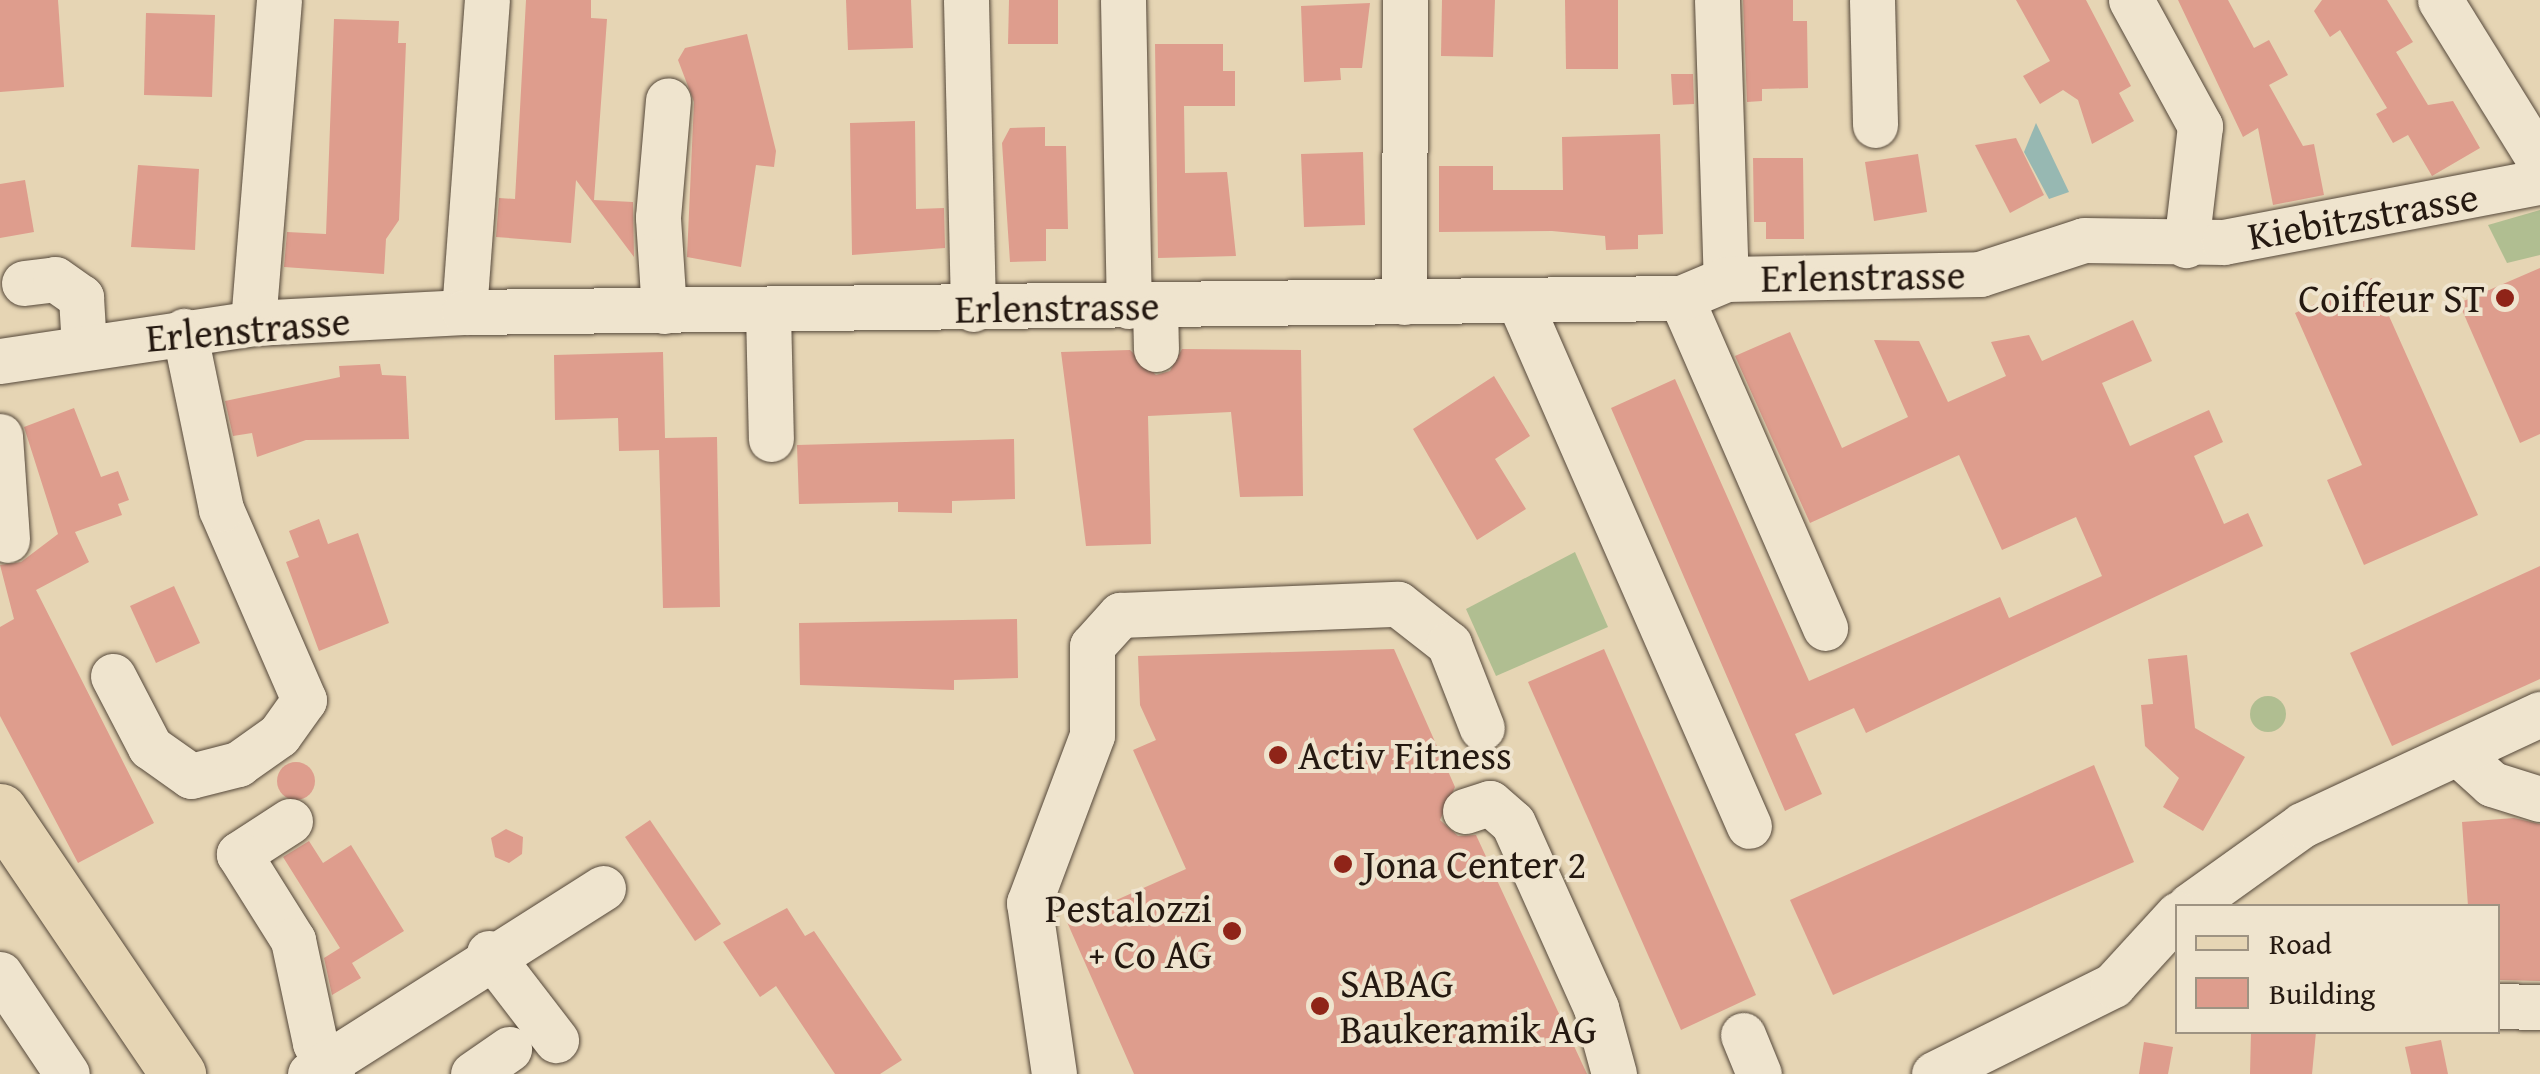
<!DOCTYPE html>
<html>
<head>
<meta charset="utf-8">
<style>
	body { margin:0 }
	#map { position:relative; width:2540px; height:1074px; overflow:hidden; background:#e6d5b4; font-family:"Gentium Book Plus",serif }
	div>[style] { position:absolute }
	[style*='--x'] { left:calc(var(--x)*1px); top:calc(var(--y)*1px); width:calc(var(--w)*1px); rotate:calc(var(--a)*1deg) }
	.green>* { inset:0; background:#b0be91 }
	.round { border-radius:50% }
	.water>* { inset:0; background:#97b8b2 }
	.building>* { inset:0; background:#de9d8d }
	.roads { filter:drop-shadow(0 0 2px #55483a) drop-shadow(0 0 2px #55483a) }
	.minor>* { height:45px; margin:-22.5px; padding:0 22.5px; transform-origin:22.5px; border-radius:22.5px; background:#efe4ce }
	.major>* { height:55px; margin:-27.5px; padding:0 27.5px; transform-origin:27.5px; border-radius:27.5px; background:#e6d5b4 }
	.dots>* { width:28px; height:28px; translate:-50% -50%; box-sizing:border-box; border:5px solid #efe4ce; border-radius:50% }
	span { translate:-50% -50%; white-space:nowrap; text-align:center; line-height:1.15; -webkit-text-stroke:8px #efe4ce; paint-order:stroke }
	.street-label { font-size:40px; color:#251911 }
	.poi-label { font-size:40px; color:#251911 }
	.right { translate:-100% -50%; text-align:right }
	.left { translate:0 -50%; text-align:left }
	.legend { position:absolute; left:2175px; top:904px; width:325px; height:130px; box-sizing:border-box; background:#efe4ce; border:2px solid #9e9382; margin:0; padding:12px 18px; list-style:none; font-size:30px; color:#251911 }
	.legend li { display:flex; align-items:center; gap:20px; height:50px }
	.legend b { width:50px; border:2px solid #9e9382 }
</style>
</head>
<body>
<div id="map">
	<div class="green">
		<div style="clip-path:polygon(2540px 210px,2540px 255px,2507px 263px,2488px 225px)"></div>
		<div style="clip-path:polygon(1575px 552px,1608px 627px,1496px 676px,1466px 609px)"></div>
		<div class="round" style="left:2250px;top:696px;width:36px;height:36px"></div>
	</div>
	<div class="water">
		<div style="clip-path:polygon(2036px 123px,2069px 192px,2049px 199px,2024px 152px)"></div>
	</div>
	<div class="building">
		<div style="clip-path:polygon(0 0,58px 0,64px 87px,0 92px)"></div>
		<div style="clip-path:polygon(526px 0,591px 0,591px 18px,607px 19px,594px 200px,633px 202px,634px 257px,576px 180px,571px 243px,496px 237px,499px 198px,515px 199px)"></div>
		<div style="clip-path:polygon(846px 0,911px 0,913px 48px,848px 50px)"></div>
		<div style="clip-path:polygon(1009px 0,1058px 0,1058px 44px,1008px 44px)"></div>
		<div style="clip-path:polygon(1442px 0,1495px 0,1493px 57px,1441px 56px)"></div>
		<div style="clip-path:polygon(1565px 0,1618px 0,1618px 69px,1566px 69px)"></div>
		<div style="clip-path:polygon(1743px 0,1793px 0,1793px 21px,1807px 21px,1808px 88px,1762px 89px,1762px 101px,1747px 102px)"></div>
		<div style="clip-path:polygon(2016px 0,2086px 0,2131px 86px,2119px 93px,2134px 121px,2092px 144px,2078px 100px,2063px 90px,2040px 104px,2023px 76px,2050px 61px)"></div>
		<div style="clip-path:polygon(2178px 0,2228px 0,2254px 48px,2269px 40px,2288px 75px,2269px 85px,2303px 146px,2314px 144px,2324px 195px,2273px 205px,2258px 128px,2243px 137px)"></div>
		<div style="clip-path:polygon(2322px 0,2387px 0,2413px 42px,2396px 52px,2428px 105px,2453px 101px,2480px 148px,2432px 176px,2408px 135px,2393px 143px,2376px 114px,2387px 108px,2340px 30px,2330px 37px,2314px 11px)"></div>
		<div style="clip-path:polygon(1370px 3px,1362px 68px,1340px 68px,1341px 80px,1304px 82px,1301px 6px)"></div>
		<div style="clip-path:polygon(146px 13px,215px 15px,212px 97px,144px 95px)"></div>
		<div style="clip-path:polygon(334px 19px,399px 21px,398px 43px,406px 43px,399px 220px,386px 239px,384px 274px,284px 267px,287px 232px,326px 234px)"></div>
		<div style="clip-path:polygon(747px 34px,776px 151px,774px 167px,756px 165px,741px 267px,687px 257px,694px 102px,678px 60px,685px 48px)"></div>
		<div style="clip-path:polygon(1155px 44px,1223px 44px,1223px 71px,1235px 71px,1235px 106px,1184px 106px,1185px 173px,1227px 172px,1236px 256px,1158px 258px)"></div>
		<div style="clip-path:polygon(1671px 74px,1693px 74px,1694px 104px,1673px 105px)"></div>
		<div style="clip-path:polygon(915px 121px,916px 209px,944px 208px,945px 248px,852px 255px,850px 123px)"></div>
		<div style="clip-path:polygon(1045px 127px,1045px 146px,1066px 146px,1068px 229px,1046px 229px,1046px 261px,1010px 262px,1002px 143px,1010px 128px)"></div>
		<div style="clip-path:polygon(1660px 134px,1663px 234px,1638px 235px,1638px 249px,1606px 250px,1605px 236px,1552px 231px,1439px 232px,1439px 166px,1493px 166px,1493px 190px,1563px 190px,1562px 137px)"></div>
		<div style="clip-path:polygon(2016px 138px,2044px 195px,2010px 213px,1975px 145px)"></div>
		<div style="clip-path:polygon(1363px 152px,1365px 225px,1304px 227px,1301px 154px)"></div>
		<div style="clip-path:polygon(1918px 154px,1927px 212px,1874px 221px,1865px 162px)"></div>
		<div style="clip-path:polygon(1753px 158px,1803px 158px,1804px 239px,1766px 239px,1766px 222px,1754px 222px)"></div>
		<div style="clip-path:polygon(138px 165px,199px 169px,195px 250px,131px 247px)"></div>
		<div style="clip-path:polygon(25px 180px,34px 232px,0 238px,0 184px)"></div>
		<div style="clip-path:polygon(2540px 268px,2540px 434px,2520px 443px,2459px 303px)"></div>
		<div style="clip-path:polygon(2372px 278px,2478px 515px,2364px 565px,2327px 480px,2362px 465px,2295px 313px)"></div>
		<div style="clip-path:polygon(2133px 320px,2152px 361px,2102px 383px,2130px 446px,2209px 410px,2223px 442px,2194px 456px,2224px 524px,2248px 513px,2263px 546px,1866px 733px,1854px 708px,1795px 734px,1822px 794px,1785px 811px,1611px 408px,1675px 379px,1809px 681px,2000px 597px,2009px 618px,2102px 576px,2076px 517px,2002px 550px,1959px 455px,1810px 523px,1735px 356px,1790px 332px,1842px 448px,1908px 417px,1874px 340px,1919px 341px,1948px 402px,2006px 376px,1991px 342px,2029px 335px,2042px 361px)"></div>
		<div style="clip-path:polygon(1182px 349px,1301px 350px,1303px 496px,1240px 497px,1231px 412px,1148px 416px,1151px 544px,1086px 546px,1061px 352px,1130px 350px,1156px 375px,1170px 371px)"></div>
		<div style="clip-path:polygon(663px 352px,665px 438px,717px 437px,720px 607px,663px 608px,659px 450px,619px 451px,618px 418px,555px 420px,554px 355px)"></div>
		<div style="clip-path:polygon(380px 364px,382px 375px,406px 376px,409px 439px,306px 440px,257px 457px,252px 433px,233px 436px,225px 401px,340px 377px,339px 366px)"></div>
		<div style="clip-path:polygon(1494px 376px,1530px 436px,1495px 459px,1526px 509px,1477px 540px,1413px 429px)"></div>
		<div style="clip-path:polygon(74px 408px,101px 477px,118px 471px,129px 500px,118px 504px,122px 515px,75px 532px,89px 562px,36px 590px,154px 823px,78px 863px,0 716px,0 627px,14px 619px,0 565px,21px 562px,58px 534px,24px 427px)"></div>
		<div style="clip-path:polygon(1014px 439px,1015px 499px,952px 501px,952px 513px,898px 512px,898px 502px,799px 504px,797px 445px)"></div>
		<div style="clip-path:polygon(319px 519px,328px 544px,358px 533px,389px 623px,319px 651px,286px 562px,299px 557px,289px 531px)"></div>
		<div style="clip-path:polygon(2540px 566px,2540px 679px,2392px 746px,2350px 653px)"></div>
		<div style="clip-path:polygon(174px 586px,200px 643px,156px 663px,130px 606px)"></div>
		<div style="clip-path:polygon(1017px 619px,1018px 678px,954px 680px,954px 690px,800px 685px,799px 623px)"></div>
		<div style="clip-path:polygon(1394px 649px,1455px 787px,1440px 820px,1458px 836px,1476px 835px,1587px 1074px,1134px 1074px,1067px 922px,1186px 869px,1133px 750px,1156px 740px,1140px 705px,1138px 656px)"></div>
		<div style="clip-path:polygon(1604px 649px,1756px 995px,1681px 1030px,1528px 682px)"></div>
		<div style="clip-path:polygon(2187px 655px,2195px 728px,2245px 757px,2203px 831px,2163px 807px,2179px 778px,2145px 746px,2141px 705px,2153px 704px,2148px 659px)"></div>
		<div class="round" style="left:277px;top:762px;width:38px;height:38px"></div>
		<div style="clip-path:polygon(2094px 765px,2134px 862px,1833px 995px,1790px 900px)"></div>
		<div style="clip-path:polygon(2514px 818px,2540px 824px,2540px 981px,2500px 980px,2498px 906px,2468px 906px,2462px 822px)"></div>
		<div style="clip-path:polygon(650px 820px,721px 924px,695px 941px,625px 837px)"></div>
		<div style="clip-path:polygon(506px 829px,523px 837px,522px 854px,509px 863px,495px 857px,491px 838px)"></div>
		<div style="clip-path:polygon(309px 841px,323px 863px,351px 845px,404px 931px,352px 963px,361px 978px,332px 995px,324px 958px,340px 948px,283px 857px)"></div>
		<div style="clip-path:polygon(787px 908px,805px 936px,814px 931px,902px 1060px,880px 1074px,835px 1074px,776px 986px,760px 997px,723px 942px)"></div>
		<div style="clip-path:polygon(2251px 1032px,2316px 1032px,2312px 1074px,2250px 1074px)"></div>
		<div style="clip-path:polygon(2441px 1040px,2448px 1074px,2411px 1074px,2405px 1047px)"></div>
		<div style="clip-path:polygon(2144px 1042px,2173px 1047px,2168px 1074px,2139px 1074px)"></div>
	</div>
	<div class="roads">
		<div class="minor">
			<div style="--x:966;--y:0;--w:309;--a:88.7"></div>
			<div style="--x:1123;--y:0;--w:306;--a:88.9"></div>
			<div style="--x:1717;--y:0;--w:279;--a:88.2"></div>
			<div style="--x:1872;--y:0;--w:125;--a:88.6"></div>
			<div style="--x:2131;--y:0;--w:144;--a:61.3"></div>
			<div style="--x:2200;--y:126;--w:120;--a:96.7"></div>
			<div style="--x:2440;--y:0;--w:190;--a:58.2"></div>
			<div style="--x:24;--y:283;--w:31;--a:-7"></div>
			<div style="--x:55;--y:279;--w:32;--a:35"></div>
			<div style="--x:81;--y:297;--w:50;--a:86.6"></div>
			<div style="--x:1681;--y:298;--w:360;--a:66.4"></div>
			<div style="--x:1519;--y:301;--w:573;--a:66.34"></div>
			<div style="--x:1404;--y:302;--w:302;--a:-89.8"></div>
			<div style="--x:1155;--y:306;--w:43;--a:88.7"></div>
			<div style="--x:664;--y:311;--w:94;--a:-93.7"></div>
			<div style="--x:658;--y:217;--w:117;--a:-85.1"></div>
			<div style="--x:768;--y:311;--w:128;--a:88.7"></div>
			<div style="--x:464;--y:312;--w:313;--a:-85.8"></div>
			<div style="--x:253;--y:323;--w:324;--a:-85.4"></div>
			<div style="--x:0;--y:361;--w:256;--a:-8.5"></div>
			<div style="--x:253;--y:323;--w:211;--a:-3"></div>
			<div style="--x:464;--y:312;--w:1217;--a:-0.66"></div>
			<div style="--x:1681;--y:298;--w:49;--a:-22.9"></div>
			<div style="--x:1726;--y:279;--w:254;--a:-1.1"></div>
			<div style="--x:1980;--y:274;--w:109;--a:-18.1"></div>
			<div style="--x:2084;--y:240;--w:140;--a:0.8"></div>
			<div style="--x:2224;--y:242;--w:322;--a:-10.8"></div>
			<div style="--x:0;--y:436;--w:104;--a:86.1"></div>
			<div style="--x:113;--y:676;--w:80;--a:62.5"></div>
			<div style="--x:150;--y:747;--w:50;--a:35.3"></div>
			<div style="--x:191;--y:776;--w:49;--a:-14.3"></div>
			<div style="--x:238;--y:764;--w:50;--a:-35.3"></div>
			<div style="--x:279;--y:735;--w:43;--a:-54.5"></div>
			<div style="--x:304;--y:700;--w:208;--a:-113.5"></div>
			<div style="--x:221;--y:509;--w:182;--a:-101.7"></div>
			<div style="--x:2460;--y:755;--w:43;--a:42.2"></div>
			<div style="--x:2492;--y:784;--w:50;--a:17.4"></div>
			<div style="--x:1465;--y:811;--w:26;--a:-18"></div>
			<div style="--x:1490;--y:803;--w:30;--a:41"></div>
			<div style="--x:1513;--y:823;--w:203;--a:65.8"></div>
			<div style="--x:1596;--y:1008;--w:68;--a:74.7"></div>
			<div style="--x:290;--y:821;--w:61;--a:147.1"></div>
			<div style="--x:239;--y:854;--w:102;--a:57.9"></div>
			<div style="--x:293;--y:940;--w:105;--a:77.9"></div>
			<div style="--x:315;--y:1043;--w:35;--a:61"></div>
			<div style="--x:2189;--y:906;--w:139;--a:-35.6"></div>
			<div style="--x:2302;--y:825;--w:263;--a:-25"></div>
			<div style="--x:489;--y:953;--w:110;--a:52.4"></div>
			<div style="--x:0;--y:974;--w:120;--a:56.2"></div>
			<div style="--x:2498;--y:1006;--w:42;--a:1.4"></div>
			<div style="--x:1743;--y:1035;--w:42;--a:67.7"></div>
			<div style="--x:310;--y:1074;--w:347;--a:-32.4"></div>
			<div style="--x:473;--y:1074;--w:44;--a:-34.8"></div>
			<div style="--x:1054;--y:1074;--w:173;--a:-98.3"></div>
			<div style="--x:1029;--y:903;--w:179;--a:-69.4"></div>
			<div style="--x:1092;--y:735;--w:89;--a:-90"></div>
			<div style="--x:1092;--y:646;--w:42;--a:-47.9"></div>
			<div style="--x:1120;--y:615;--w:278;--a:-2.3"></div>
			<div style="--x:1398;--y:604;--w:65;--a:38.1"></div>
			<div style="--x:1449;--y:644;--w:90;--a:68.6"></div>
			<div style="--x:1934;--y:1074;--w:200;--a:-26.4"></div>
			<div style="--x:2113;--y:985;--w:96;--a:-47.5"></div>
		</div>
		<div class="major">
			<div style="--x:0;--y:811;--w:318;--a:55.9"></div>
		</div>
	</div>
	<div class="dots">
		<div style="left:2505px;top:298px;background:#8f2418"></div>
		<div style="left:1278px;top:755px;background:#8f2418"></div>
		<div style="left:1343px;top:864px;background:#8f2418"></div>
		<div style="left:1232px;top:931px;background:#8f2418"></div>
		<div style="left:1320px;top:1006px;background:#8f2418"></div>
	</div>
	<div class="street-label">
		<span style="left:2363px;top:216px;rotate:-10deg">Kiebitzstrasse</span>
		<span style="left:1863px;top:276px;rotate:-1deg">Erlenstrasse</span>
		<span style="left:1057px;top:307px;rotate:-1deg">Erlenstrasse</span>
		<span style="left:248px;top:329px;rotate:-5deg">Erlenstrasse</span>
	</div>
	<div class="poi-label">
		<span class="right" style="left:2485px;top:298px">Coiffeur ST</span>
		<span class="left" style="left:1298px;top:755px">Activ Fitness</span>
		<span class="left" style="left:1363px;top:864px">Jona Center 2</span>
		<span class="right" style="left:1212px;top:931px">Pestalozzi<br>+ Co AG</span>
		<span class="left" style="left:1340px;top:1006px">SABAG<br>Baukeramik AG</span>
	</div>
	<ul class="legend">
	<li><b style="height:12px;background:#e6d5b4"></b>Road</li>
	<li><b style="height:28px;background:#de9d8d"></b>Building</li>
	</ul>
</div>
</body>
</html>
